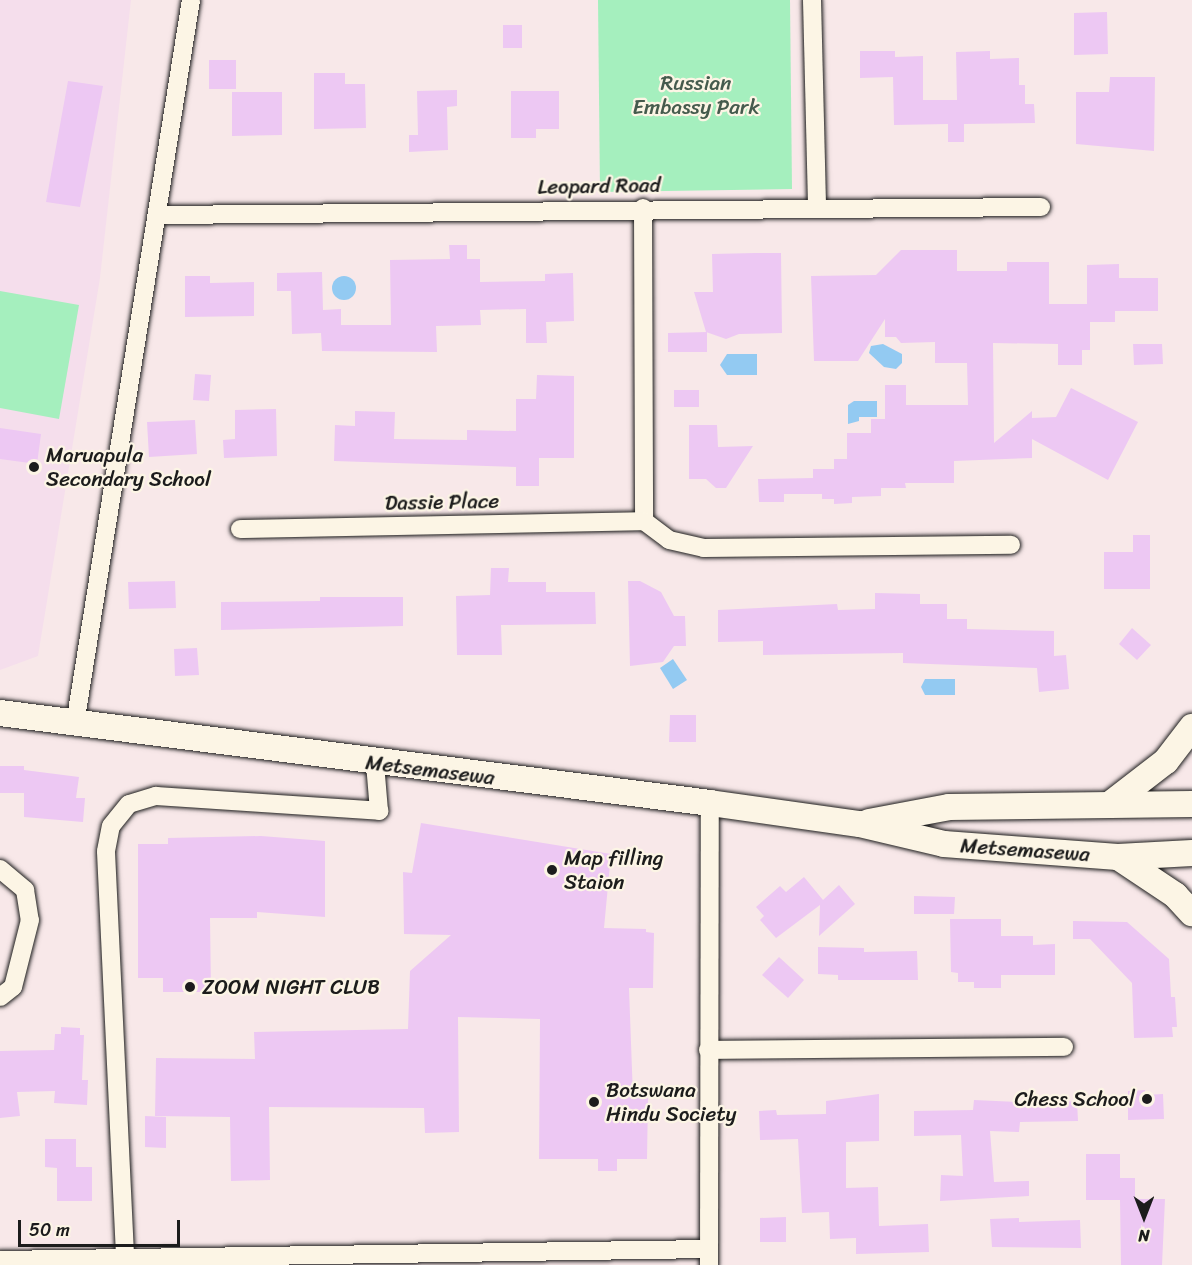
<!DOCTYPE html>
<html>
<head>
<meta charset="utf-8">
<style>
	body { margin:0 }
	#map { position:relative; width:1192px; height:1265px; overflow:hidden; background:#f8e8e9; font-family:Sriracha,sans-serif }
	div>[style] { position:absolute }
	[style*='--x'] { left:calc(var(--x)*1px); top:calc(var(--y)*1px); width:calc(var(--w)*1px); rotate:calc(var(--a)*1deg) }
	.built>* { inset:0; background:#f5deec }
	.green>* { inset:0; background:#a5efbe }
	.water>* { inset:0; background:#93caf2 }
	.round { border-radius:50% }
	.building>* { inset:0; background:#edc8f3 }
	.roads { filter:drop-shadow(0 0 2px #1c1c1c) drop-shadow(0 0 2px #1c1c1c) }
	.street>* { height:18px; margin:-9px; padding:0 9px; transform-origin:9px; border-radius:9px; background:#fcf5e5 }
	.secondary>* { height:26px; margin:-13px; padding:0 13px; transform-origin:13px; border-radius:13px; background:#fcf5e5 }
	.dots>* { width:16px; height:16px; translate:-50% -50%; box-sizing:border-box; border:3px solid #fcf5e5; border-radius:50% }
	span { translate:-50% -50%; white-space:nowrap; text-align:center; line-height:1.15; -webkit-text-stroke:4.5px #fcf5e5; paint-order:stroke }
	.park-label { font-size:21px; color:#455b4d }
	.street-label { font-size:21px; color:#1c1c1c }
	.poi-label { font-size:21px; color:#1c1c1c }
	.left { translate:0 -50%; text-align:left }
	.right { translate:-100% -50%; text-align:right }
	.north { position:absolute; left:1114px; top:1187px; width:60px; height:60px; -webkit-text-stroke:4px #fcf5e5; paint-order:stroke; rotate:180deg; font-size:16px; font-weight:700; line-height:24px; text-align:center; color:#1c1c1c }
	.north::after { content:''; display:block; margin:auto; width:21px; height:27px; background:#1c1c1c; clip-path:polygon(50% 0,100% 100%,50% 72%,0 100%) }
	.scale { position:absolute; left:18px; top:1220px; width:162px; height:27px; box-sizing:border-box; border:3px solid #1c1c1c; border-top:0; padding-left:8px; font-size:18px; line-height:21px; white-space:nowrap; color:#1c1c1c; -webkit-text-stroke:4px #fcf5e5; paint-order:stroke }
</style>
</head>
<body>
<div id="map">
	<div class="built">
		<div style="clip-path:polygon(0 0,131px 0,100px 278px,38px 656px,0 670px)"></div>
	</div>
	<div class="green">
		<div style="clip-path:polygon(598px 0,790px 0,792px 189px,600px 192px)"></div>
		<div style="clip-path:polygon(0 291px,79px 305px,59px 419px,0 408px)"></div>
	</div>
	<div class="water">
		<div class="round" style="left:332px;top:276px;width:24px;height:24px"></div>
		<div style="clip-path:polygon(883px 344px,902px 354px,902px 363px,896px 369px,884px 367px,869px 353px,871px 346px)"></div>
		<div style="clip-path:polygon(727px 354px,757px 354px,757px 375px,727px 375px,720px 365px)"></div>
		<div style="clip-path:polygon(854px 401px,877px 401px,877px 417px,859px 417px,859px 421px,848px 424px,848px 405px)"></div>
		<div style="clip-path:polygon(673px 659px,687px 680px,673px 689px,660px 668px)"></div>
		<div style="clip-path:polygon(925px 679px,955px 679px,955px 695px,925px 695px,921px 687px)"></div>
	</div>
	<div class="building">
		<div style="clip-path:polygon(1107px 12px,1108px 54px,1074px 55px,1074px 13px)"></div>
		<div style="clip-path:polygon(503px 25px,522px 25px,522px 48px,503px 48px)"></div>
		<div style="clip-path:polygon(860px 51px,895px 51px,895px 57px,923px 56px,923px 100px,957px 100px,956px 52px,990px 51px,990px 59px,1019px 58px,1019px 85px,1025px 85px,1025px 104px,1034px 104px,1035px 123px,964px 124px,964px 142px,948px 142px,948px 124px,894px 125px,893px 77px,860px 78px)"></div>
		<div style="clip-path:polygon(209px 60px,236px 60px,236px 89px,209px 89px)"></div>
		<div style="clip-path:polygon(314px 73px,345px 73px,345px 84px,365px 84px,366px 128px,314px 129px)"></div>
		<div style="clip-path:polygon(1110px 77px,1155px 77px,1154px 151px,1076px 144px,1076px 92px,1109px 92px)"></div>
		<div style="clip-path:polygon(68px 81px,103px 86px,80px 207px,46px 202px)"></div>
		<div style="clip-path:polygon(457px 90px,457px 106px,447px 107px,448px 150px,409px 152px,409px 135px,418px 135px,417px 91px)"></div>
		<div style="clip-path:polygon(511px 91px,559px 91px,559px 129px,536px 129px,536px 138px,511px 138px)"></div>
		<div style="clip-path:polygon(232px 92px,282px 92px,282px 135px,232px 136px)"></div>
		<div style="clip-path:polygon(449px 245px,467px 245px,467px 259px,480px 259px,480px 282px,545px 281px,545px 274px,573px 273px,574px 321px,546px 322px,547px 343px,526px 343px,526px 309px,480px 310px,481px 325px,436px 326px,437px 352px,322px 351px,321px 333px,292px 334px,291px 291px,277px 291px,277px 273px,322px 272px,323px 310px,341px 309px,341px 325px,391px 325px,390px 260px,450px 259px)"></div>
		<div style="clip-path:polygon(901px 250px,957px 250px,957px 271px,1007px 271px,1007px 262px,1049px 262px,1049px 304px,1087px 304px,1087px 265px,1119px 264px,1119px 278px,1158px 278px,1158px 311px,1115px 311px,1115px 322px,1090px 322px,1090px 350px,1082px 350px,1082px 365px,1058px 365px,1058px 344px,993px 343px,994px 443px,1032px 411px,1032px 418px,1056px 417px,1071px 388px,1138px 422px,1108px 480px,1032px 439px,1032px 458px,954px 461px,954px 483px,905px 483px,906px 488px,881px 488px,881px 496px,852px 497px,852px 503px,834px 504px,834px 499px,822px 499px,822px 494px,784px 494px,784px 502px,759px 502px,758px 479px,813px 478px,813px 469px,834px 469px,834px 459px,847px 459px,847px 433px,871px 433px,871px 419px,885px 419px,885px 385px,906px 385px,906px 405px,968px 405px,967px 363px,935px 363px,935px 342px,901px 343px,896px 337px,885px 337px,885px 319px,858px 361px,814px 361px,811px 276px,876px 275px)"></div>
		<div style="clip-path:polygon(755px 253px,781px 253px,782px 333px,739px 334px,726px 339px,706px 332px,694px 292px,713px 292px,712px 254px)"></div>
		<div style="clip-path:polygon(185px 276px,210px 276px,210px 283px,254px 282px,254px 316px,185px 317px)"></div>
		<div style="clip-path:polygon(707px 332px,707px 352px,668px 352px,668px 333px)"></div>
		<div style="clip-path:polygon(1133px 344px,1162px 344px,1163px 364px,1134px 365px)"></div>
		<div style="clip-path:polygon(195px 374px,211px 375px,209px 401px,193px 400px)"></div>
		<div style="clip-path:polygon(537px 375px,574px 376px,574px 458px,539px 458px,539px 486px,516px 486px,516px 467px,334px 461px,335px 425px,355px 426px,355px 411px,395px 412px,394px 439px,467px 440px,467px 430px,516px 431px,516px 399px,536px 399px)"></div>
		<div style="clip-path:polygon(674px 390px,699px 390px,699px 407px,674px 407px)"></div>
		<div style="clip-path:polygon(276px 409px,277px 456px,224px 458px,223px 440px,235px 439px,235px 410px)"></div>
		<div style="clip-path:polygon(195px 420px,197px 454px,149px 457px,147px 422px)"></div>
		<div style="clip-path:polygon(689px 425px,717px 425px,718px 447px,753px 446px,726px 488px,716px 488px,706px 479px,689px 479px)"></div>
		<div style="clip-path:polygon(0 428px,41px 434px,37px 464px,0 459px)"></div>
		<div style="clip-path:polygon(1133px 535px,1150px 535px,1150px 589px,1104px 589px,1104px 552px,1133px 552px)"></div>
		<div style="clip-path:polygon(491px 568px,509px 568px,508px 582px,546px 582px,546px 592px,595px 592px,596px 624px,501px 625px,502px 655px,457px 655px,456px 596px,490px 595px)"></div>
		<div style="clip-path:polygon(175px 581px,176px 608px,129px 609px,128px 582px)"></div>
		<div style="clip-path:polygon(628px 581px,640px 581px,661px 592px,674px 616px,685px 616px,686px 646px,674px 646px,663px 662px,630px 666px)"></div>
		<div style="clip-path:polygon(875px 593px,920px 594px,920px 604px,947px 604px,947px 619px,967px 619px,967px 629px,1054px 631px,1054px 656px,1066px 655px,1069px 689px,1039px 692px,1037px 668px,903px 663px,903px 653px,763px 655px,763px 641px,718px 642px,718px 610px,837px 604px,838px 610px,875px 609px)"></div>
		<div style="clip-path:polygon(320px 597px,403px 597px,403px 626px,221px 630px,221px 602px,320px 601px)"></div>
		<div style="clip-path:polygon(1132px 628px,1151px 645px,1137px 660px,1119px 644px)"></div>
		<div style="clip-path:polygon(197px 648px,199px 675px,175px 676px,174px 649px)"></div>
		<div style="clip-path:polygon(670px 715px,696px 715px,696px 742px,669px 742px)"></div>
		<div style="clip-path:polygon(0 766px,24px 766px,24px 770px,79px 777px,76px 798px,85px 798px,83px 822px,24px 817px,24px 793px,0 793px)"></div>
		<div style="clip-path:polygon(421px 823px,611px 854px,604px 928px,646px 929px,646px 932px,654px 933px,653px 988px,629px 988px,633px 1097px,648px 1097px,647px 1159px,617px 1159px,617px 1171px,598px 1171px,598px 1159px,539px 1159px,540px 1019px,458px 1017px,459px 1132px,425px 1133px,424px 1108px,269px 1107px,270px 1180px,231px 1181px,230px 1117px,155px 1116px,156px 1058px,255px 1059px,254px 1032px,408px 1029px,410px 971px,451px 935px,404px 934px,403px 872px,412px 873px)"></div>
		<div style="clip-path:polygon(261px 836px,325px 841px,325px 917px,257px 912px,257px 918px,210px 918px,211px 992px,163px 992px,163px 978px,138px 978px,138px 844px,168px 844px,168px 838px)"></div>
		<div style="clip-path:polygon(804px 877px,823px 900px,839px 885px,855px 904px,819px 936px,820px 905px,776px 938px,760px 920px,764px 916px,756px 907px,780px 886px,786px 892px)"></div>
		<div style="clip-path:polygon(914px 896px,955px 897px,954px 914px,914px 914px)"></div>
		<div style="clip-path:polygon(950px 919px,1001px 919px,1001px 936px,1033px 936px,1033px 945px,1055px 944px,1055px 975px,1001px 975px,1001px 988px,974px 988px,974px 982px,958px 982px,958px 973px,951px 972px)"></div>
		<div style="clip-path:polygon(1073px 921px,1127px 922px,1169px 959px,1171px 997px,1175px 997px,1177px 1027px,1172px 1027px,1173px 1037px,1134px 1038px,1132px 983px,1090px 939px,1073px 939px)"></div>
		<div style="clip-path:polygon(818px 947px,864px 948px,864px 952px,917px 951px,918px 980px,838px 980px,838px 975px,818px 974px)"></div>
		<div style="clip-path:polygon(779px 957px,804px 980px,788px 998px,762px 975px)"></div>
		<div style="clip-path:polygon(61px 1027px,80px 1028px,80px 1035px,84px 1035px,82px 1080px,88px 1080px,87px 1105px,54px 1103px,55px 1091px,17px 1092px,20px 1116px,0 1118px,0 1051px,54px 1050px,55px 1034px,61px 1034px)"></div>
		<div style="clip-path:polygon(1145px 1090px,1145px 1095px,1163px 1094px,1164px 1119px,1128px 1120px,1128px 1091px)"></div>
		<div style="clip-path:polygon(879px 1094px,879px 1141px,846px 1142px,846px 1188px,878px 1187px,879px 1226px,928px 1224px,929px 1252px,856px 1254px,856px 1238px,830px 1239px,829px 1212px,802px 1213px,798px 1139px,760px 1140px,759px 1111px,776px 1110px,777px 1115px,826px 1114px,826px 1101px)"></div>
		<div style="clip-path:polygon(1059px 1097px,1060px 1102px,1077px 1101px,1078px 1121px,1020px 1122px,1019px 1132px,990px 1131px,994px 1182px,1029px 1181px,1029px 1196px,940px 1201px,941px 1175px,963px 1176px,961px 1135px,914px 1136px,914px 1111px,973px 1110px,974px 1100px,1042px 1103px,1042px 1098px)"></div>
		<div style="clip-path:polygon(145px 1116px,166px 1117px,166px 1148px,145px 1147px)"></div>
		<div style="clip-path:polygon(45px 1139px,76px 1139px,76px 1167px,92px 1167px,92px 1201px,57px 1201px,57px 1168px,45px 1167px)"></div>
		<div style="clip-path:polygon(1086px 1154px,1120px 1154px,1120px 1178px,1135px 1178px,1135px 1199px,1165px 1199px,1162px 1265px,1121px 1265px,1120px 1200px,1124px 1200px,1086px 1200px)"></div>
		<div style="clip-path:polygon(786px 1217px,786px 1242px,760px 1242px,760px 1218px)"></div>
		<div style="clip-path:polygon(1019px 1218px,1019px 1222px,1080px 1220px,1081px 1248px,992px 1247px,990px 1219px)"></div>
	</div>
	<div class="roads">
		<div class="street">
			<div style="--x:812;--y:0;--w:208;--a:88.6"></div>
			<div style="--x:643;--y:208;--w:313;--a:89.8"></div>
			<div style="--x:158;--y:215;--w:883;--a:-0.52"></div>
			<div style="--x:644;--y:521;--w:31;--a:37"></div>
			<div style="--x:669;--y:540;--w:36;--a:13"></div>
			<div style="--x:704;--y:548;--w:307;--a:-0.6"></div>
			<div style="--x:240;--y:529;--w:404;--a:-1.1"></div>
			<div style="--x:75;--y:724;--w:733;--a:-80.9"></div>
			<div style="--x:0;--y:869;--w:33;--a:40"></div>
			<div style="--x:25;--y:890;--w:30;--a:81"></div>
			<div style="--x:30;--y:920;--w:69;--a:104.2"></div>
			<div style="--x:13;--y:987;--w:16;--a:142"></div>
			<div style="--x:708;--y:1050;--w:356;--a:-0.5"></div>
			<div style="--x:125;--y:1255;--w:404;--a:-92.7"></div>
			<div style="--x:106;--y:851;--w:25;--a:-79"></div>
			<div style="--x:111;--y:826;--w:28;--a:-51"></div>
			<div style="--x:129;--y:804;--w:28;--a:-17"></div>
			<div style="--x:156;--y:796;--w:224;--a:3.8"></div>
			<div style="--x:379;--y:811;--w:48;--a:-94.8"></div>
			<div style="--x:0;--y:1260;--w:709;--a:-0.89"></div>
			<div style="--x:709;--y:1265;--w:462;--a:-89.9"></div>
		</div>
		<div class="secondary">
			<div style="--x:0;--y:713;--w:716;--a:7.22"></div>
			<div style="--x:710;--y:803;--w:151;--a:8"></div>
			<div style="--x:860;--y:824;--w:86;--a:13.4"></div>
			<div style="--x:944;--y:844;--w:174;--a:4.3"></div>
			<div style="--x:1118;--y:857;--w:74;--a:-3.1"></div>
			<div style="--x:1109;--y:805;--w:72;--a:-37.7"></div>
			<div style="--x:1166;--y:761;--w:43;--a:-52.6"></div>
			<div style="--x:869;--y:822;--w:81;--a:-10.6"></div>
			<div style="--x:949;--y:807;--w:243;--a:-0.7"></div>
			<div style="--x:1118;--y:857;--w:69;--a:33.7"></div>
			<div style="--x:1175;--y:895;--w:25;--a:47"></div>
		</div>
	</div>
	<div class="dots">
		<div style="left:34px;top:467px;background:#1c1c1c"></div>
		<div style="left:552px;top:870px;background:#1c1c1c"></div>
		<div style="left:190px;top:987px;background:#1c1c1c"></div>
		<div style="left:1147px;top:1099px;background:#1c1c1c"></div>
		<div style="left:594px;top:1102px;background:#1c1c1c"></div>
	</div>
	<div class="park-label">
		<span style="left:696px;top:95px">Russian<br>Embassy Park</span>
	</div>
	<div class="street-label">
		<span style="left:599px;top:186px;rotate:-1deg">Leopard Road</span>
		<span style="left:442px;top:502px;rotate:-1deg">Dassie Place</span>
		<span style="left:430px;top:770px;rotate:7deg">Metsemasewa</span>
		<span style="left:1025px;top:850px;rotate:4deg">Metsemasewa</span>
	</div>
	<div class="poi-label">
		<span class="left" style="left:46px;top:467px">Maruapula<br>Secondary School</span>
		<span class="left" style="left:564px;top:870px">Map filling<br>Staion</span>
		<span class="left" style="left:202px;top:987px">ZOOM NIGHT CLUB</span>
		<span class="left" style="left:606px;top:1102px">Botswana<br>Hindu Society</span>
		<span class="right" style="left:1135px;top:1099px">Chess School</span>
	</div>
	<div class="north">N</div>
	<div class="scale">50 m</div>
</div>
</body>
</html>
